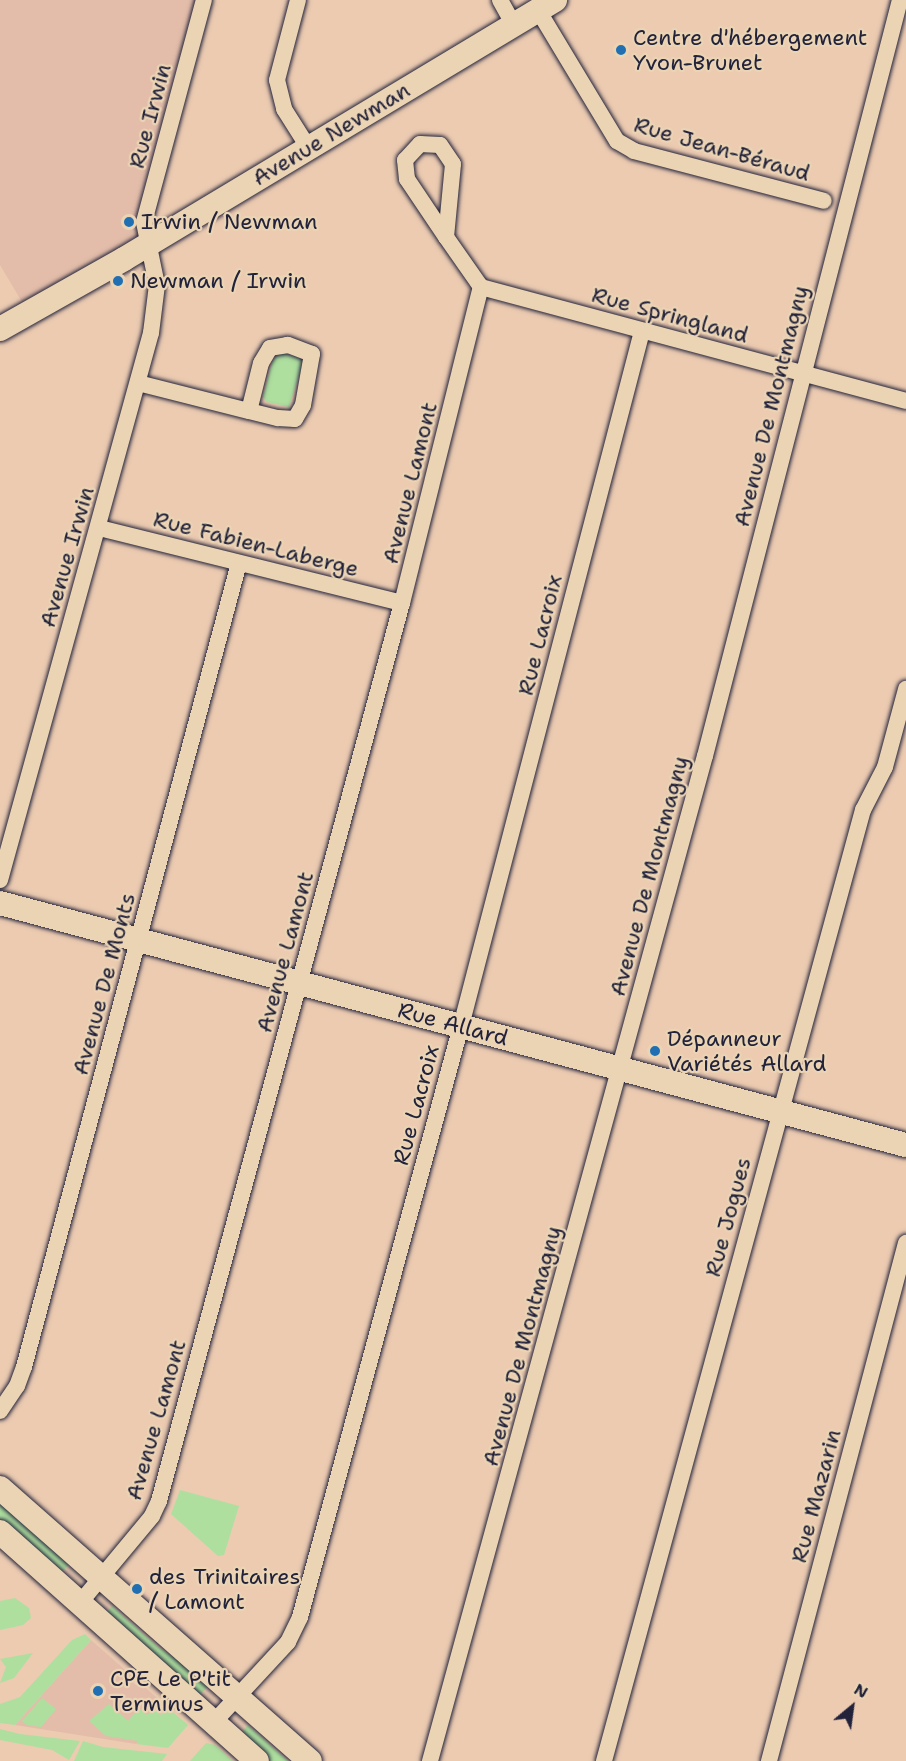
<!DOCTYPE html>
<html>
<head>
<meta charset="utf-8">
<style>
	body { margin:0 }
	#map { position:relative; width:906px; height:1761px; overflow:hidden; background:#eccbb1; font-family:"Shantell Sans",sans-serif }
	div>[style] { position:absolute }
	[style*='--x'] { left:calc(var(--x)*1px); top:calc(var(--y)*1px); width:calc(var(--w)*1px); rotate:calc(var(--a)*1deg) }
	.built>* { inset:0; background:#e3bda9 }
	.green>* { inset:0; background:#aedf9f }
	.roads { filter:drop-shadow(0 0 2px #22223b) drop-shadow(0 0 2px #22223b) }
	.street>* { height:16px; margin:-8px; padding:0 8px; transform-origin:8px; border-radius:8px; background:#ebd4b4 }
	.secondary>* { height:24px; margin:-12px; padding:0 12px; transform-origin:12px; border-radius:12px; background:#ebd4b4 }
	.dots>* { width:16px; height:16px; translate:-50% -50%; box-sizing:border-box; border:3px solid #ebd4b4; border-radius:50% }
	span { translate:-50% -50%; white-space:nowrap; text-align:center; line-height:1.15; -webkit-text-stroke:4.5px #ebd4b4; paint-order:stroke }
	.poi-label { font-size:22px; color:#22223b }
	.left { translate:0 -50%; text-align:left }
	.street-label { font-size:22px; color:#22223b }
	.north { position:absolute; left:822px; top:1677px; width:60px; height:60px; -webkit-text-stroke:4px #ebd4b4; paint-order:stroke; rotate:29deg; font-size:16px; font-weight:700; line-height:24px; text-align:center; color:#22223b }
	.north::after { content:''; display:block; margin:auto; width:21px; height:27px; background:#22223b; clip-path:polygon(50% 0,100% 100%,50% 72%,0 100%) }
</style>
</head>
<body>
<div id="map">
	<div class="built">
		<div style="clip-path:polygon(0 0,204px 0,149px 244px,28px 312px,0 265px)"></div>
		<div style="clip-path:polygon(91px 1640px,132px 1676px,129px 1679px,136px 1685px,139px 1682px,167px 1707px,136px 1744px,15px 1725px)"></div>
	</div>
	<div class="green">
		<div style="clip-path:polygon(282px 353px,300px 358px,303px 363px,289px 407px,267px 402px,263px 397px,273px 359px)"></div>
		<div style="clip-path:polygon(180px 1490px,239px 1506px,224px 1555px,218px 1556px,171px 1514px)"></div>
		<div style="clip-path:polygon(0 1498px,72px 1561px,59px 1575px,0 1522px)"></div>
		<div style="clip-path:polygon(15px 1598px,29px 1608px,31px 1618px,23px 1625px,0 1630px,0 1601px)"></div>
		<div style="clip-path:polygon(112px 1606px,157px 1646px,211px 1683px,197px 1698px,104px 1616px)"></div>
		<div style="clip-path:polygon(85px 1634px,91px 1640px,15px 1725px,0 1723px,0 1704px,20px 1697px,72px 1640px)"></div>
		<div style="clip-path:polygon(33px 1653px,14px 1678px,0 1683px,6px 1667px,0 1659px)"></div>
		<div style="clip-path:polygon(42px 1698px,56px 1709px,41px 1727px,27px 1725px,22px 1721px)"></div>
		<div style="clip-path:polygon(109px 1704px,128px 1721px,139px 1708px,147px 1715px,153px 1709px,161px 1715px,167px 1707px,188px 1725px,168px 1748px,136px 1744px,138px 1741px,106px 1736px,89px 1721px)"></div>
		<div style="clip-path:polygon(248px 1725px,288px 1761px,269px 1761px,239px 1735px)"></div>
		<div style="clip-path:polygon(0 1729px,20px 1734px,80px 1741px,69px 1760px,52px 1750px,0 1740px)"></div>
		<div style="clip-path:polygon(83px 1741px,103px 1747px,167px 1754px,162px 1761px,74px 1761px)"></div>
		<div style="clip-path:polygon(206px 1743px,215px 1745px,233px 1761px,190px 1761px)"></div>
	</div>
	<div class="roads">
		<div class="street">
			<div style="--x:298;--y:0;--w:83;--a:104.7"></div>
			<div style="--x:277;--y:80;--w:30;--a:76"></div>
			<div style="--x:284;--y:109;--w:45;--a:57.7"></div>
			<div style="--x:500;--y:0;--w:29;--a:61"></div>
			<div style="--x:538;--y:10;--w:153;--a:58.9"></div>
			<div style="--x:617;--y:141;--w:20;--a:30"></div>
			<div style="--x:634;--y:151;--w:196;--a:14.7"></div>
			<div style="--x:446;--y:237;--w:73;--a:-84.5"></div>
			<div style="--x:453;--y:164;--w:23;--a:-124"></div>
			<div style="--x:440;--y:145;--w:20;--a:-177"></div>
			<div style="--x:420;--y:144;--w:22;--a:133"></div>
			<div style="--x:405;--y:160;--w:19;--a:84"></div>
			<div style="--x:407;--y:179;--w:70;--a:56.1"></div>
			<div style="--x:446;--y:237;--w:61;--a:55"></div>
			<div style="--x:481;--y:287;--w:440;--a:15"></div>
			<div style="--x:138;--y:383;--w:114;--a:14.2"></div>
			<div style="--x:249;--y:411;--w:30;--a:14"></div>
			<div style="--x:278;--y:418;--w:17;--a:3"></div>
			<div style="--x:295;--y:419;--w:16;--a:-60"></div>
			<div style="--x:303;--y:405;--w:52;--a:-80"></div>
			<div style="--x:312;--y:354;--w:26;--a:-159"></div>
			<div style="--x:288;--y:345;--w:18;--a:171"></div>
			<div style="--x:270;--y:348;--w:17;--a:121"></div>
			<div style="--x:261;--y:363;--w:49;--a:104"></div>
			<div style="--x:99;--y:528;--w:312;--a:13.9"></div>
			<div style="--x:0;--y:880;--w:567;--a:-74.57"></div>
			<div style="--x:151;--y:333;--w:48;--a:-82.9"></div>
			<div style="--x:157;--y:285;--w:64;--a:-101.7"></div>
			<div style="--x:144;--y:222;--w:230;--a:-74.9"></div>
			<div style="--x:0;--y:1411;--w:30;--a:-56"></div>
			<div style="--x:17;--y:1386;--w:20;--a:-70"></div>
			<div style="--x:24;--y:1367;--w:832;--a:-75.03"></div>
			<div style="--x:79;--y:1604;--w:114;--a:-50.3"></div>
			<div style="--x:152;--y:1516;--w:17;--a:-65"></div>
			<div style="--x:159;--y:1501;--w:930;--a:-74.86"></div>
			<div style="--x:402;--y:603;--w:326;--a:-76"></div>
			<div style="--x:214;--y:1722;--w:109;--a:-47.2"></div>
			<div style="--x:288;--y:1642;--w:28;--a:-64"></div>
			<div style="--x:300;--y:1617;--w:613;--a:-74.76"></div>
			<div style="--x:461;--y:1026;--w:718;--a:-75.4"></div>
			<div style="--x:430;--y:1761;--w:1042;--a:-74.7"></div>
			<div style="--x:705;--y:756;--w:781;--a:-75.54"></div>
			<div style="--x:604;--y:1761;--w:986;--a:-74.77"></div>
			<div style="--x:863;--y:810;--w:48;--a:-62.9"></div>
			<div style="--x:885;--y:767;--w:81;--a:-74.9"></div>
			<div style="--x:769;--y:1761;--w:536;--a:-75.19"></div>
		</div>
		<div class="secondary">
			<div style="--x:0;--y:329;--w:142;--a:-29.4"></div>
			<div style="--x:124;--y:259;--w:503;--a:-31"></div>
			<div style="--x:0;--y:903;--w:938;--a:14.96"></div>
			<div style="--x:0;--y:1488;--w:413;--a:41.4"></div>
			<div style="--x:0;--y:1532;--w:344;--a:41.7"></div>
		</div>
	</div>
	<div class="dots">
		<div style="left:621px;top:50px;background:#1f6fb2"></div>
		<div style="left:129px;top:222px;background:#1f6fb2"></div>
		<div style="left:118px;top:281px;background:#1f6fb2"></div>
		<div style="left:655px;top:1051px;background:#1f6fb2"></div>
		<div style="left:137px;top:1589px;background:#1f6fb2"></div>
		<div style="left:98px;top:1691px;background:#1f6fb2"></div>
	</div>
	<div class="poi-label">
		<span class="left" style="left:633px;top:50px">Centre d'hébergement<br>Yvon-Brunet</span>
		<span class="left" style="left:141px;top:222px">Irwin / Newman</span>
		<span class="left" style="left:130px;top:281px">Newman / Irwin</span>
		<span class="left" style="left:667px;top:1051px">Dépanneur<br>Variétés Allard</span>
		<span class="left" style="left:149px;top:1589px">des Trinitaires<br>/ Lamont</span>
		<span class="left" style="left:110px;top:1691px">CPE Le P'tit<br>Terminus</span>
	</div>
	<div class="street-label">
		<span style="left:150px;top:116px;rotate:-75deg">Rue Irwin</span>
		<span style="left:331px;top:134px;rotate:-31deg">Avenue Newman</span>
		<span style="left:722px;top:149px;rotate:16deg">Rue Jean-Béraud</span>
		<span style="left:670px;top:315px;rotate:15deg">Rue Springland</span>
		<span style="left:771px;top:406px;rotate:-76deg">Avenue De Montmagny</span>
		<span style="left:410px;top:483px;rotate:-76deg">Avenue Lamont</span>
		<span style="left:256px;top:544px;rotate:14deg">Rue Fabien-Laberge</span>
		<span style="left:67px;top:557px;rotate:-74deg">Avenue Irwin</span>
		<span style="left:540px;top:635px;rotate:-76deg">Rue Lacroix</span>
		<span style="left:649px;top:876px;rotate:-75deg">Avenue De Montmagny</span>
		<span style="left:285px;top:952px;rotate:-75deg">Avenue Lamont</span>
		<span style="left:104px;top:984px;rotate:-75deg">Avenue De Monts</span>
		<span style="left:453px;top:1024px;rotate:15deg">Rue Allard</span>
		<span style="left:416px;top:1105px;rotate:-75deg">Rue Lacroix</span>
		<span style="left:728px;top:1217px;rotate:-75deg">Rue Jogues</span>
		<span style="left:522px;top:1346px;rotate:-75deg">Avenue De Montmagny</span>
		<span style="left:156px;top:1420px;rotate:-74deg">Avenue Lamont</span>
		<span style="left:816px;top:1496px;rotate:-75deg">Rue Mazarin</span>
	</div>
	<div class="north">N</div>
</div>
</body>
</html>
